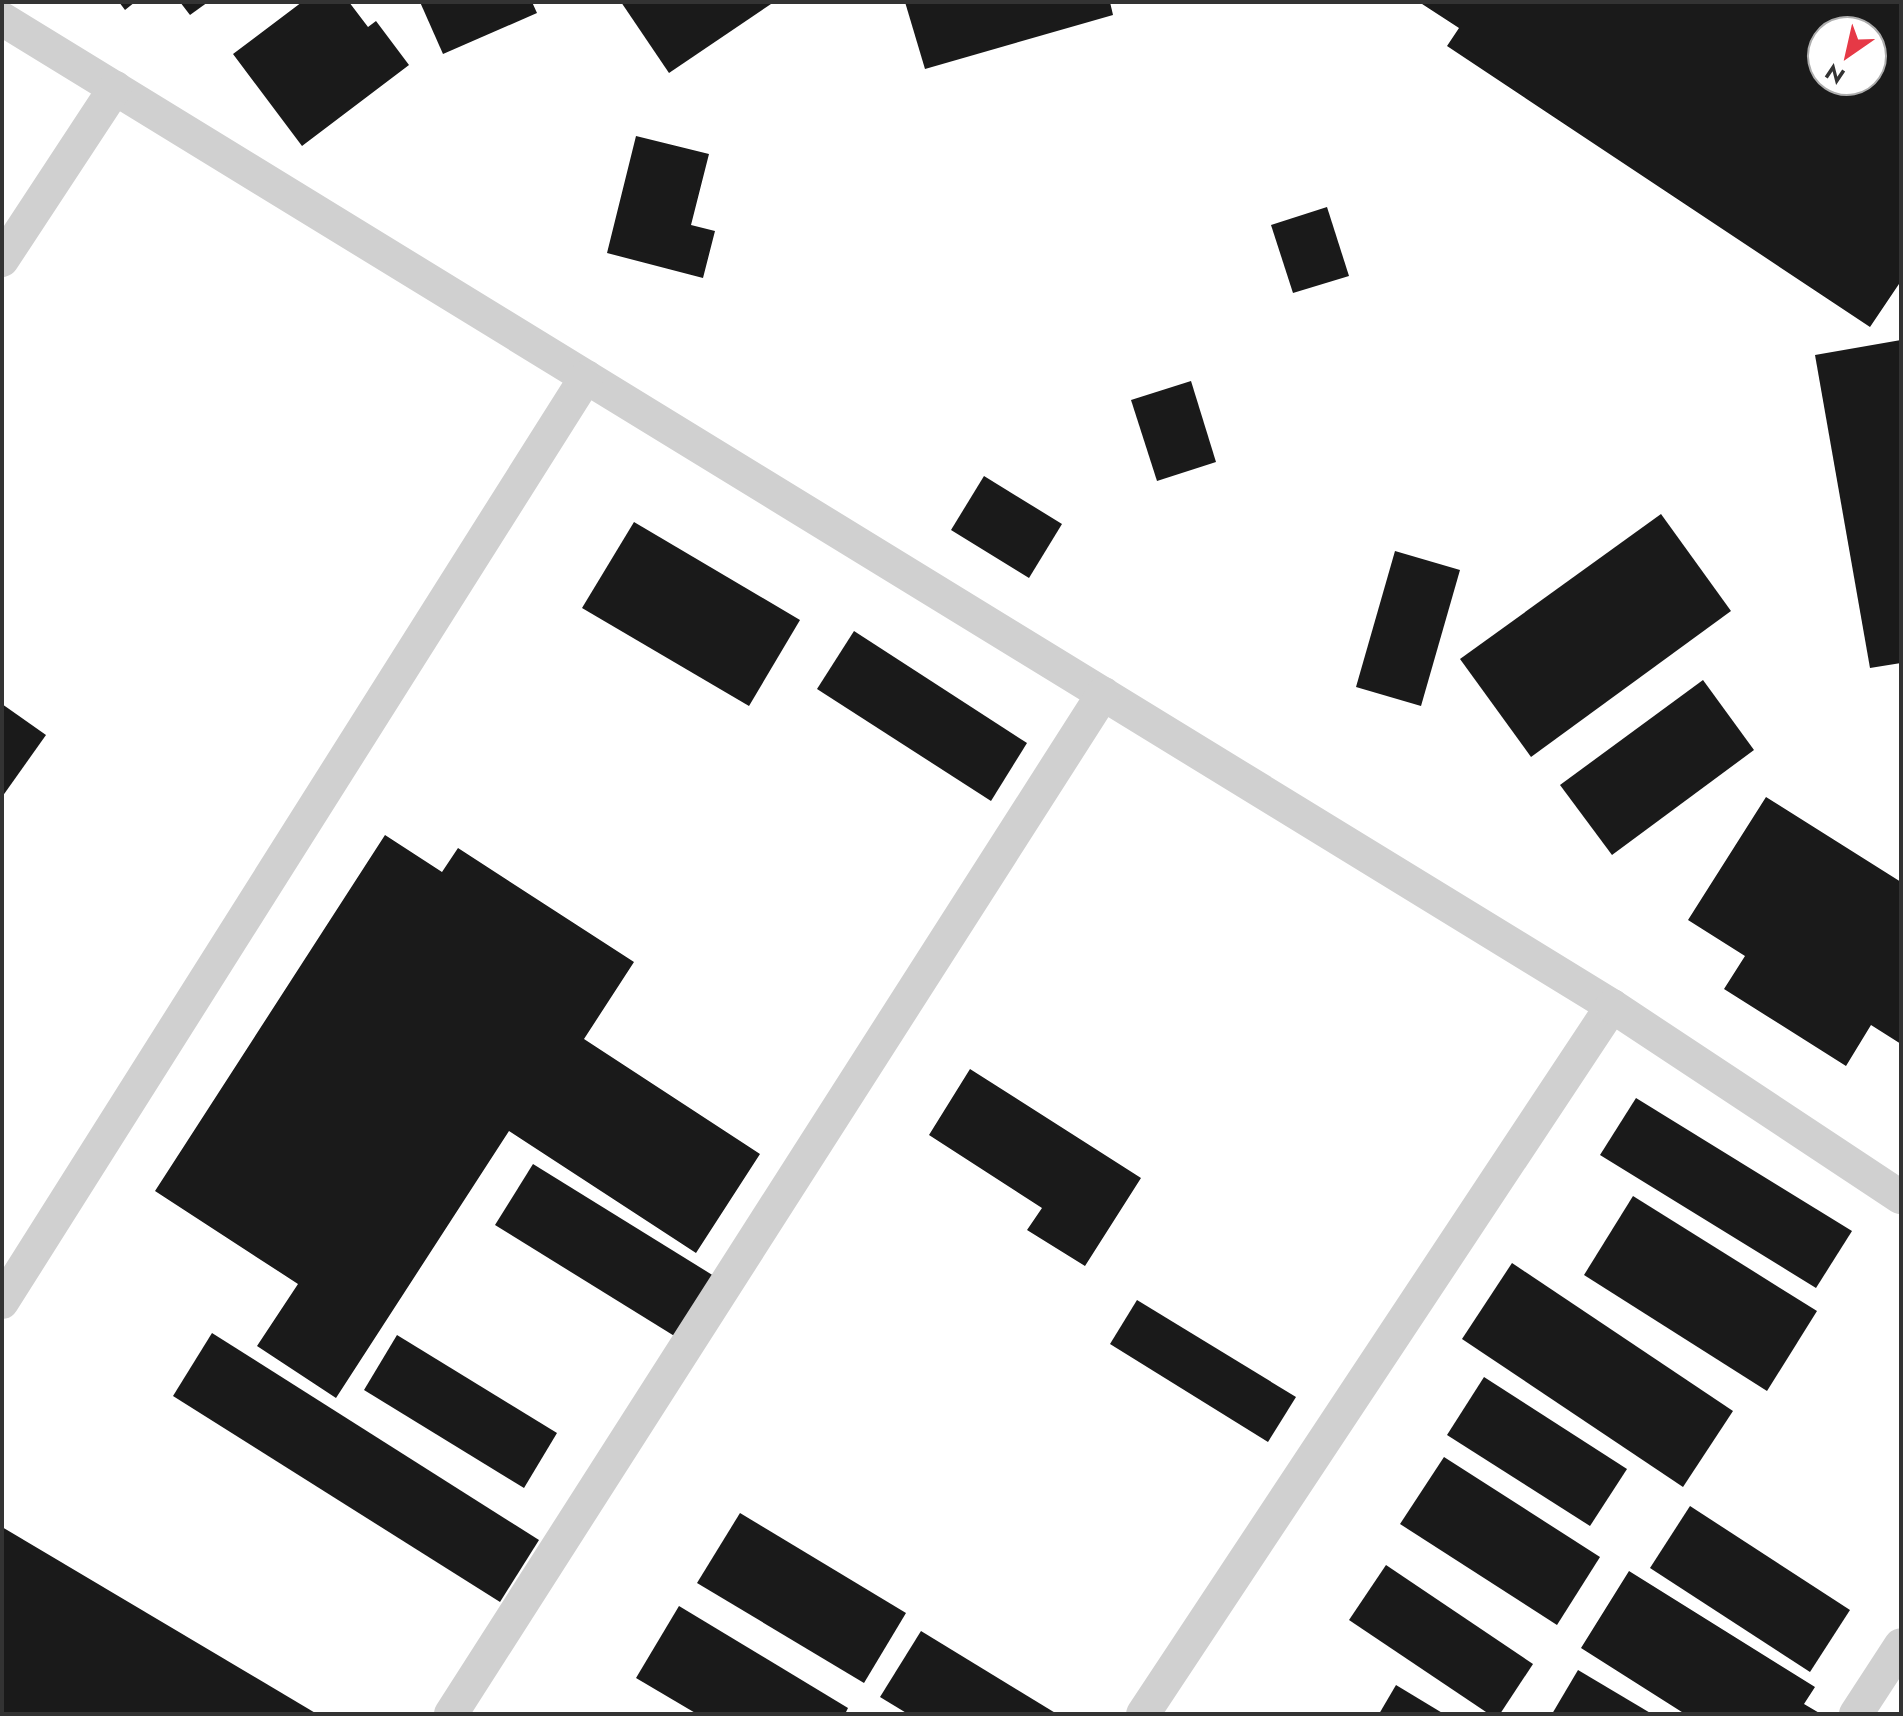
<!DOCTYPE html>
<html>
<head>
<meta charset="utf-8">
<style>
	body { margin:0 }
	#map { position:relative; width:1903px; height:1716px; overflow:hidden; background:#fff; font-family:Jost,sans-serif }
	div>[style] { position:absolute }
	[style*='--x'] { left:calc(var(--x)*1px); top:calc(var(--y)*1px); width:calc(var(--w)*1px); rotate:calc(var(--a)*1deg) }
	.building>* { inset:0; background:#1a1a1a }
	.minor>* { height:34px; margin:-17px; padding:0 17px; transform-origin:17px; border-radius:17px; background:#d0d0d0 }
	span { translate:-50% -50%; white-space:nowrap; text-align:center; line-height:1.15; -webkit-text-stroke:8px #fff; paint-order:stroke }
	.frame { position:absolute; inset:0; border:4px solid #333; pointer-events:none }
	.north { position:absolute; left:1807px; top:16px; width:80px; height:80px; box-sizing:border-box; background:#fff; border:2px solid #adadad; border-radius:50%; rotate:214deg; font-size:22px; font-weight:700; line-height:32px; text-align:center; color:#333 }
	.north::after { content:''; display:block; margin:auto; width:28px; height:36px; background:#e63946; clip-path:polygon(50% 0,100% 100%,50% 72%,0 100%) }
</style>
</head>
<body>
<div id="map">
	<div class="building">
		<div style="clip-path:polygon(119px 2px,135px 2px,125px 10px)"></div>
		<div style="clip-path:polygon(180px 2px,208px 2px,190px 15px)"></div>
		<div style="clip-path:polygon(302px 2px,349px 2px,368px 27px,376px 21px,409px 65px,302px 146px,233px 54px)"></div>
		<div style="clip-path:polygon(420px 2px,532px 2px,537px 13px,443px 54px)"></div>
		<div style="clip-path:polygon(621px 2px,774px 2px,669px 73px)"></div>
		<div style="clip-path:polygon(905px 2px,1110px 2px,1113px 15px,925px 69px)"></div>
		<div style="clip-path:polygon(evenodd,1419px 2px,1901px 2px,1901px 281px,1870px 327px,1447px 46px,1459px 28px,1419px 2px,1823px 32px,1871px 32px,1871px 80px,1823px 80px,1823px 32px)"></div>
		<div style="clip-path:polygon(636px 136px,709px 154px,691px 225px,715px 231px,703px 278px,607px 253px)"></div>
		<div style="clip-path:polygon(1327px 207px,1349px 276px,1293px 293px,1271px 225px)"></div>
		<div style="clip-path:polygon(1901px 340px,1901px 663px,1870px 668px,1815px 355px)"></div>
		<div style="clip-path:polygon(1191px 381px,1216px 462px,1157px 481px,1131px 400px)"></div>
		<div style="clip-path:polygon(984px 476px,1062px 524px,1029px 578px,951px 530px)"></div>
		<div style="clip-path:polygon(1661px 514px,1731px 611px,1531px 757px,1460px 659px)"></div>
		<div style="clip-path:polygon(634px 522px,800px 620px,749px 706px,582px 608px)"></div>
		<div style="clip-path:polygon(1395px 551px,1460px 570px,1421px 706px,1356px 687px)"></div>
		<div style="clip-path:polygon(854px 631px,1027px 743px,991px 801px,817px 689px)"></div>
		<div style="clip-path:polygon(1703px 680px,1754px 750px,1612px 855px,1560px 785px)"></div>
		<div style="clip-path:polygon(2px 704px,46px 735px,2px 797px)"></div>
		<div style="clip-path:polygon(1766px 797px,1901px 882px,1901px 1044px,1871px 1025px,1846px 1066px,1724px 989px,1745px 956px,1688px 920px)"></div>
		<div style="clip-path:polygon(385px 835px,442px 872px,458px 848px,634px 962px,584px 1039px,760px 1154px,696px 1253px,509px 1131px,336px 1398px,257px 1346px,298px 1284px,155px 1191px)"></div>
		<div style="clip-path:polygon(970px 1069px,1141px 1178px,1085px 1266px,1027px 1230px,1042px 1208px,929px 1135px)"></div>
		<div style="clip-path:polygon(1636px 1098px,1852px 1231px,1816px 1288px,1600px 1155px)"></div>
		<div style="clip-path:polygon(533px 1164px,714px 1276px,676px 1337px,495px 1225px)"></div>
		<div style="clip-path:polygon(1633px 1196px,1817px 1311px,1767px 1391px,1584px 1275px)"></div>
		<div style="clip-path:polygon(1512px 1263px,1733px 1411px,1683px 1487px,1462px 1339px)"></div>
		<div style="clip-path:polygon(1137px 1300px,1296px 1397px,1268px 1442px,1110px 1344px)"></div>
		<div style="clip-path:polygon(212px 1333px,539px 1540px,500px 1602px,173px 1396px)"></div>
		<div style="clip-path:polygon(397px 1335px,557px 1433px,524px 1488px,364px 1390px)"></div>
		<div style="clip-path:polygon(1484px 1377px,1627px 1469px,1590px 1526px,1447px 1435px)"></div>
		<div style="clip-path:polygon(1444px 1457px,1600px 1557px,1557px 1625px,1400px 1524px)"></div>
		<div style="clip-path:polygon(1690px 1506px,1850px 1610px,1810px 1672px,1650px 1568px)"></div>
		<div style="clip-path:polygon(740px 1513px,906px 1613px,864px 1683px,697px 1583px)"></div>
		<div style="clip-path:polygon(2px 1527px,317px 1714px,2px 1714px)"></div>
		<div style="clip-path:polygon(1386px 1565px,1533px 1664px,1500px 1714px,1489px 1714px,1349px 1620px)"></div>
		<div style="clip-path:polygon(1629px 1571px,1815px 1687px,1804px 1704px,1821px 1714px,1685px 1714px,1581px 1648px)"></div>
		<div style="clip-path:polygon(679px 1606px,848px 1708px,845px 1714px,697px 1714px,636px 1678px)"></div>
		<div style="clip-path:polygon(921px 1631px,1057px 1714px,908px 1714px,880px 1697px)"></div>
		<div style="clip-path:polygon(1578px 1670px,1652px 1714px,1552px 1714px)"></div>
		<div style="clip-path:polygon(1396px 1685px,1444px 1714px,1379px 1714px)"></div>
	</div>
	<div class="minor">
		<div style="--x:2;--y:19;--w:1888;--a:31.51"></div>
		<div style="--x:1612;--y:1006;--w:849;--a:123.52"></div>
		<div style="--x:2;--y:260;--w:206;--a:-56.7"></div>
		<div style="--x:1612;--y:1006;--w:346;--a:33.5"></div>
		<div style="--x:2;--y:1302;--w:1094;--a:-57.73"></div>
		<div style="--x:451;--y:1714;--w:1211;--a:-57.41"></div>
		<div style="--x:1856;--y:1714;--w:82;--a:-56.9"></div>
	</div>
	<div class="frame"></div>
	<div class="north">N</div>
</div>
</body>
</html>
